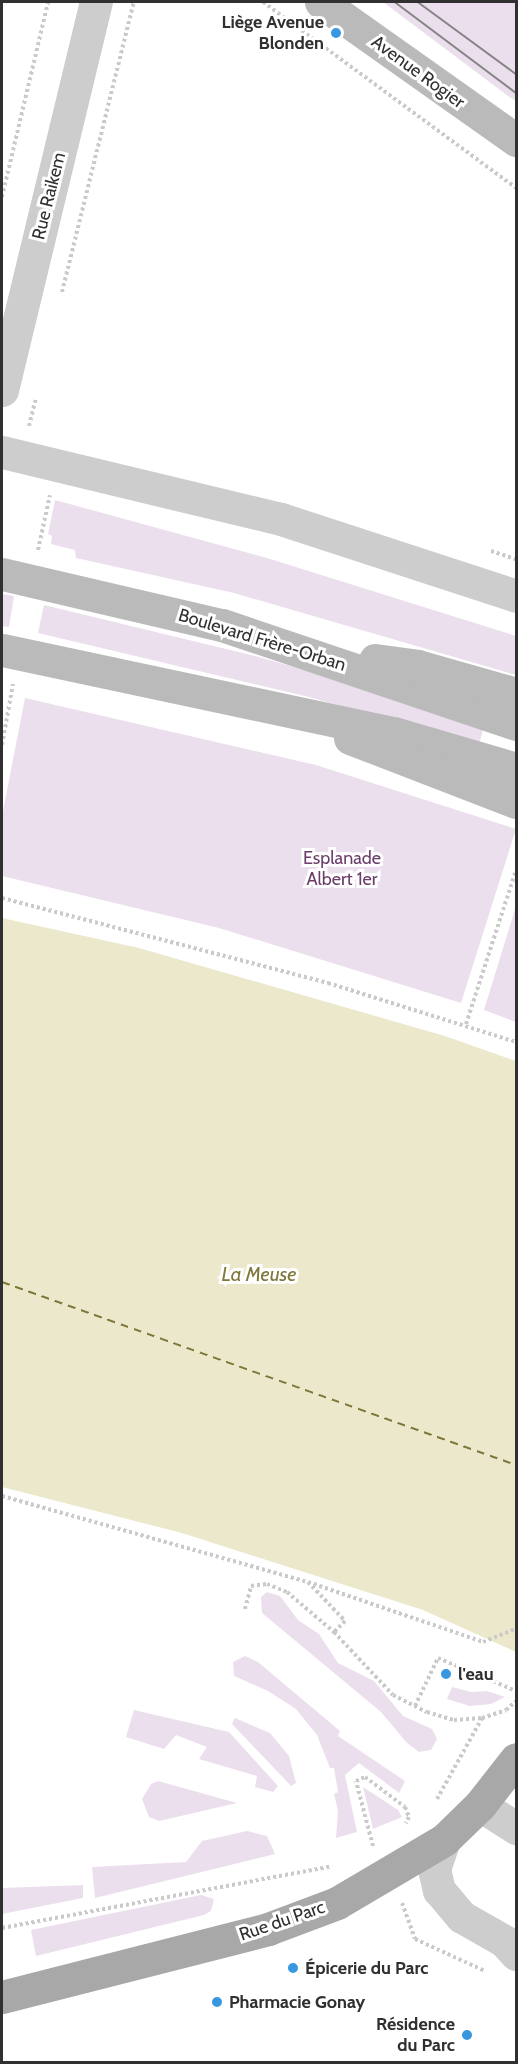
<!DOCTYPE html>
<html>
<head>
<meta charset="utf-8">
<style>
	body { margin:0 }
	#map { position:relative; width:518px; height:2064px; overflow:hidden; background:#fff; font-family:Cabin,sans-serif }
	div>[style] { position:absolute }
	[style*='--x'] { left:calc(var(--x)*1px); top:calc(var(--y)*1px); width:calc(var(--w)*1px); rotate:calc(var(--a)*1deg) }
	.green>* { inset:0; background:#ecdfed }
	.water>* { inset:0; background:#ece8cc }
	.ferry>* { height:1.5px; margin-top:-0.75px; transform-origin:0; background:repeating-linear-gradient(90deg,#7e7739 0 8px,transparent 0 14px) }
	.path>* { height:4px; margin-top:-2px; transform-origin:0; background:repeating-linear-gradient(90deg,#cacaca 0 3px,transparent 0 6px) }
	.minor>* { height:33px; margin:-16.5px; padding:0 16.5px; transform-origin:16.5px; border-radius:16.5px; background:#cdcdcd }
	.secondary>* { height:33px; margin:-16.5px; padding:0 16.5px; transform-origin:16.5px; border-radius:16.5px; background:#bababa }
	.primary>* { height:33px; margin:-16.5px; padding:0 16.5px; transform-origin:16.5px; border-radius:16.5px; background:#a8a8a8 }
	.tram>* { height:1.5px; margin:-0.75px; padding:0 0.75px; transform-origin:0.75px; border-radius:0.75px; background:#858585 }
	.dots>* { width:16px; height:16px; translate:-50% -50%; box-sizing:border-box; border:3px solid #fff; border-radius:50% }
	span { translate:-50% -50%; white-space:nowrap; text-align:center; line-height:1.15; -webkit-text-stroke:6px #fff; paint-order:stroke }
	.poi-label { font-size:18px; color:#303030; font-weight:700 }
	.right { translate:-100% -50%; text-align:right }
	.left { translate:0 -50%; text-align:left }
	.street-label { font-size:18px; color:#303030 }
	.park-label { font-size:18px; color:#6b3e69 }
	.water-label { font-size:20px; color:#7e7739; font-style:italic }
	.frame { position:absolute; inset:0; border:3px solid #303030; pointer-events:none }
</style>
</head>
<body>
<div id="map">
	<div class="green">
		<div style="clip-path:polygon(383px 2px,516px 2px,516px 101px,508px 96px)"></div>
		<div style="clip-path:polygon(55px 500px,267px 558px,516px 636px,516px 675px,234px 593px,76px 558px,75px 550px,51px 544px,52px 536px,48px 534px)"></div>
		<div style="clip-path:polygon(2px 594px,14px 596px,9px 627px,2px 626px)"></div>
		<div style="clip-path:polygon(44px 605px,259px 657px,485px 722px,479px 745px,305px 696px,38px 633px)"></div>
		<div style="clip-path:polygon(25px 698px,316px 765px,516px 829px,461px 1003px,219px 928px,2px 876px,2px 816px)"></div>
		<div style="clip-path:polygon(516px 906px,516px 1022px,484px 1010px)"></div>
		<div style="clip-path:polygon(267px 1592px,280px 1596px,298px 1620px,319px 1634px,338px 1663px,374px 1681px,403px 1716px,432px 1729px,437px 1739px,431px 1750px,419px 1752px,407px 1743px,381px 1712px,262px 1613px,261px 1597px)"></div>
		<div style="clip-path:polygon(245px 1656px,258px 1662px,340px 1731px,338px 1736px,405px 1781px,399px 1793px,359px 1763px,345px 1775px,357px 1832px,336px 1838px,338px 1811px,334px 1794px,338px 1792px,334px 1768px,330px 1768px,317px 1735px,296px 1709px,268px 1691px,234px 1676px,233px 1662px)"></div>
		<div style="clip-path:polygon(452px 1687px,471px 1692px,487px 1691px,505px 1697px,491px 1704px,470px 1706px,447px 1699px)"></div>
		<div style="clip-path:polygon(134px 1710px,229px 1732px,278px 1786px,273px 1792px,255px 1787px,257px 1776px,199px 1759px,207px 1747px,176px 1735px,164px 1749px,126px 1737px)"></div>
		<div style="clip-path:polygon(235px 1718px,270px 1733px,289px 1756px,296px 1783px,291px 1786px,232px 1724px)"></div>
		<div style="clip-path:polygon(158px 1781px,237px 1803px,159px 1821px,149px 1817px,142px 1799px,151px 1784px)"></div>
		<div style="clip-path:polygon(363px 1787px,398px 1810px,402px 1817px,373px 1829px)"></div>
		<div style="clip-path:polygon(247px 1831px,267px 1836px,275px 1854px,95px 1898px,92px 1867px,186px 1862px,202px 1841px)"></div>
		<div style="clip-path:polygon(83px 1885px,83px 1898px,2px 1914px,2px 1888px)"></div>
		<div style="clip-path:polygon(201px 1895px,214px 1899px,211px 1911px,204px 1915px,36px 1956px,31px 1930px)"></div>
	</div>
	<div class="water">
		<div style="clip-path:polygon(2px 918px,139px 948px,445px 1036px,516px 1061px,516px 1652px,423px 1610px,182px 1533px,2px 1487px)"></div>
	</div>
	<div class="ferry">
		<div style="--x:2;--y:1282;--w:546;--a:19.6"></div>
	</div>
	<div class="path">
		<div style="--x:263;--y:2;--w:314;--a:36.3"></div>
		<div style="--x:2;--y:197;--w:200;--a:-76.7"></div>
		<div style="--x:62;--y:292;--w:299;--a:-76.1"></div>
		<div style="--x:29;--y:426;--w:29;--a:-76"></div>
		<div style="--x:38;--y:550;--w:56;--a:-77.7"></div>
		<div style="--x:491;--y:551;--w:26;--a:18"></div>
		<div style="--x:2;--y:745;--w:62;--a:-79.8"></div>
		<div style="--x:2;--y:898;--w:337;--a:14.6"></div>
		<div style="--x:328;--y:983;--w:197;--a:17.4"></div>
		<div style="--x:466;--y:1024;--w:162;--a:-72"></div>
		<div style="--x:2;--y:1496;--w:318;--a:15.7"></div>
		<div style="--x:308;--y:1582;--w:185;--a:18.9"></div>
		<div style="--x:483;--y:1642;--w:35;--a:-22"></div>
		<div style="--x:308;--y:1582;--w:54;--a:46.5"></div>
		<div style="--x:345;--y:1621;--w:16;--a:135"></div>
		<div style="--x:245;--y:1609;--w:24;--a:-75"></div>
		<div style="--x:251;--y:1586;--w:16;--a:-7"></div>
		<div style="--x:267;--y:1584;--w:22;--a:22"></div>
		<div style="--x:287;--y:1592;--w:62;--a:40.4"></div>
		<div style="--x:334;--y:1632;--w:86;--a:46.9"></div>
		<div style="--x:393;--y:1695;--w:38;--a:27"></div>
		<div style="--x:427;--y:1712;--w:28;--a:17"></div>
		<div style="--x:454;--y:1720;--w:28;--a:-4"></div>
		<div style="--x:482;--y:1718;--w:25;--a:-18"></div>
		<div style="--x:506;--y:1710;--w:13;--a:-42"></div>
		<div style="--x:415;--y:1706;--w:53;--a:-64.4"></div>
		<div style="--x:438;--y:1658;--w:85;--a:22.9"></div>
		<div style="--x:437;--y:1799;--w:93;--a:-60.9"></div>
		<div style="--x:373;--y:1846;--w:67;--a:-104.7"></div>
		<div style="--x:356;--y:1781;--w:10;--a:-24"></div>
		<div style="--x:365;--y:1777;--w:50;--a:36.9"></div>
		<div style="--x:405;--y:1807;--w:11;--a:68"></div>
		<div style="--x:409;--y:1817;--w:7;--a:117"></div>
		<div style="--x:402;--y:1903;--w:38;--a:70"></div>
		<div style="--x:415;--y:1939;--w:77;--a:24.6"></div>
		<div style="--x:2;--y:1928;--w:336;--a:-10.6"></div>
	</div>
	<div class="minor">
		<div style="--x:2;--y:390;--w:399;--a:-76.4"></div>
		<div style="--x:2;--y:452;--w:287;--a:13.5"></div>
		<div style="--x:281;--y:519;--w:247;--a:18.1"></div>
		<div style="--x:480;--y:1805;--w:43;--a:32.6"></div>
		<div style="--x:444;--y:1840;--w:31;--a:109"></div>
		<div style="--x:434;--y:1869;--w:22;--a:77"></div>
		<div style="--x:439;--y:1890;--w:35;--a:50"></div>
		<div style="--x:462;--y:1917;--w:48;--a:29.7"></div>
		<div style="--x:504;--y:1941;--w:18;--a:47"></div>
	</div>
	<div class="secondary">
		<div style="--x:321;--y:2;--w:239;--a:35.3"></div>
		<div style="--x:2;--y:574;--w:226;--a:13.1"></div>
		<div style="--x:222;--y:625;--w:310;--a:18.6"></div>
		<div style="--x:2;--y:650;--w:401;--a:12"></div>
		<div style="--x:394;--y:733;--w:127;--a:16.4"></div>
		<div style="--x:375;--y:660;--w:43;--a:7.9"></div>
		<div style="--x:418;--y:666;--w:102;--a:15.9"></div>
		<div style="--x:350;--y:738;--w:178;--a:21.1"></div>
	</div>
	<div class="primary">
		<div style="--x:2;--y:1997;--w:275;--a:-14.3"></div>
		<div style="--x:268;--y:1929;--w:74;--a:-20.6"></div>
		<div style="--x:337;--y:1903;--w:124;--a:-30.5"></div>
		<div style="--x:444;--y:1840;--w:50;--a:-44.2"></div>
		<div style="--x:480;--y:1805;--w:58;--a:-52"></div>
	</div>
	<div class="tram">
		<div style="--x:395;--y:2;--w:151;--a:36.9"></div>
		<div style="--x:418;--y:2;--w:122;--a:36.3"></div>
	</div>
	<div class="dots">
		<div style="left:336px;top:33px;background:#3997e0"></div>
		<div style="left:446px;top:1674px;background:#3997e0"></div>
		<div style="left:293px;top:1968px;background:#3997e0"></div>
		<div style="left:217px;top:2002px;background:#3997e0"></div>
		<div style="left:467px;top:2035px;background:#3997e0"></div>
	</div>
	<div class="poi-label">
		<span class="right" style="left:324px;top:33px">Liège Avenue<br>Blonden</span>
		<span class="left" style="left:458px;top:1674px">l'eau</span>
		<span class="left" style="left:305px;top:1968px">Épicerie du Parc</span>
		<span class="left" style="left:229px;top:2002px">Pharmacie Gonay</span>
		<span class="right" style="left:455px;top:2035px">Résidence<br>du Parc</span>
	</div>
	<div class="street-label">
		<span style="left:418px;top:72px;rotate:36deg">Avenue Rogier</span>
		<span style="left:49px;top:196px;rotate:-76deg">Rue Raikem</span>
		<span style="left:262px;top:640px;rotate:17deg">Boulevard Frère-Orban</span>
		<span style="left:282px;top:1921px;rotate:-19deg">Rue du Parc</span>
	</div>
	<div class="park-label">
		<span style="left:342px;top:869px">Esplanade<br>Albert 1er</span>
	</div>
	<div class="water-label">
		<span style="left:259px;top:1274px">La Meuse</span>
	</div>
	<div class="frame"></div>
</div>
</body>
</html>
